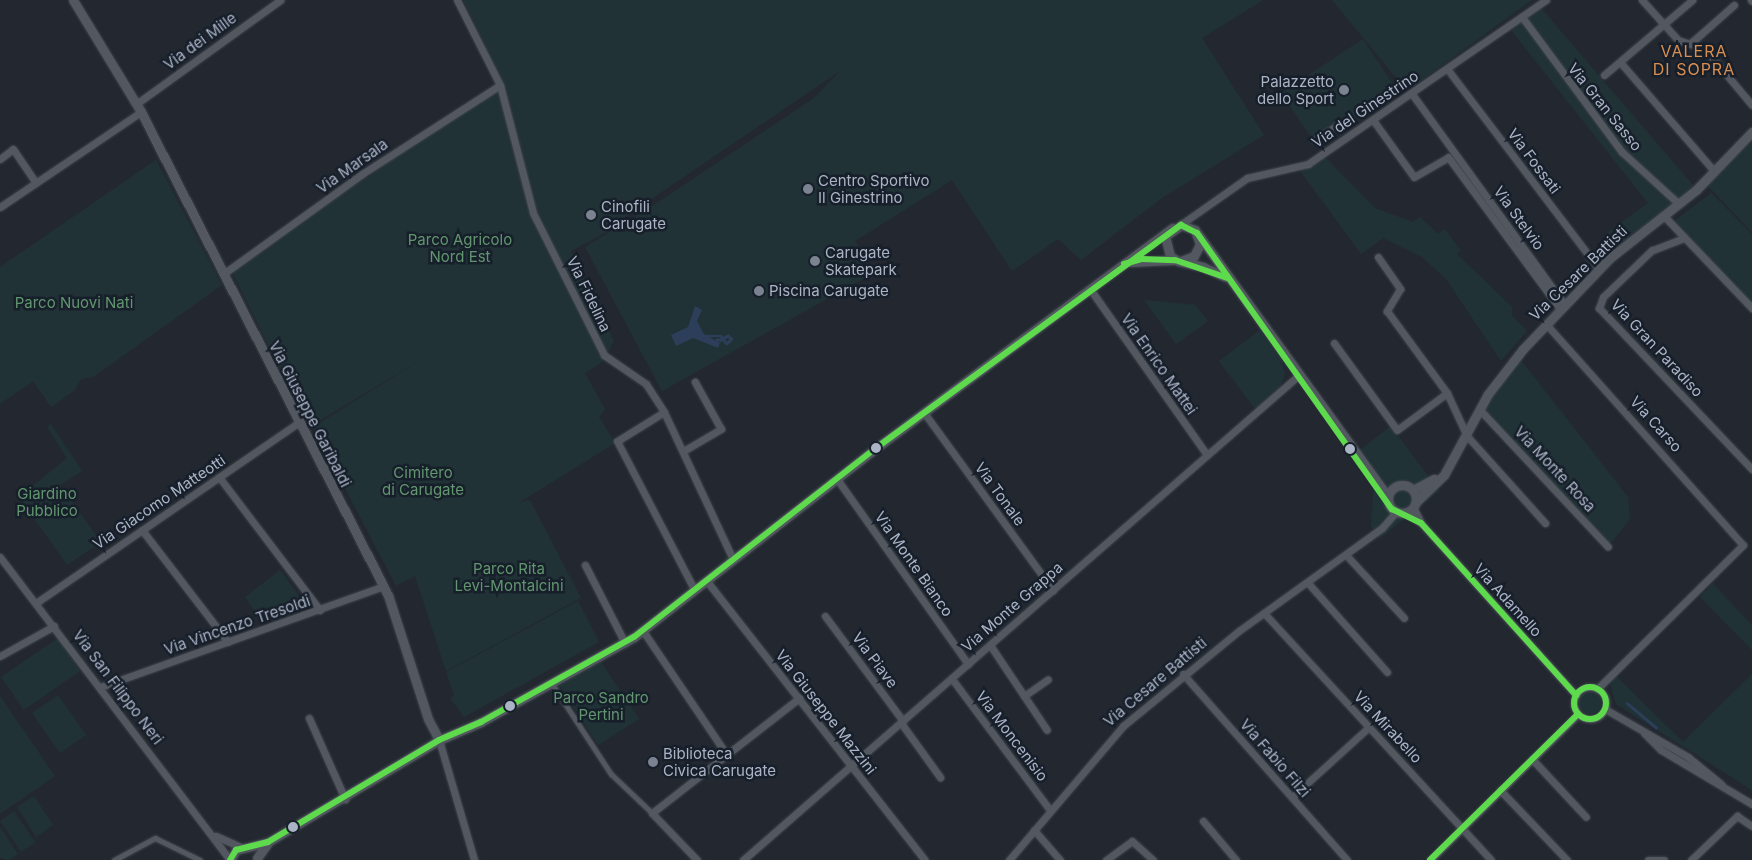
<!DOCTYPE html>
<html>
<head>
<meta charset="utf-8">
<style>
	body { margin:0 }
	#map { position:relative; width:1752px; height:860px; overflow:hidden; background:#232830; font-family:Inter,sans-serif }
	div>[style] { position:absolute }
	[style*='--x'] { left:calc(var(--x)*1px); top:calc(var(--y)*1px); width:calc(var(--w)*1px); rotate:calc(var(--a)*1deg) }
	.green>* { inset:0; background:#203236 }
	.round { border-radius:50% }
	.water>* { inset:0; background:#2c3e59 }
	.stream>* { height:2.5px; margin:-1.25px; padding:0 1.25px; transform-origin:1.25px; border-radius:1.25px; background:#2c3e59 }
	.roads { filter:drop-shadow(0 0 1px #3f434a) drop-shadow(0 0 1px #3f434a) }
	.pedestrian>* { height:5px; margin:-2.5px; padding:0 2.5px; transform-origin:2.5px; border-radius:2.5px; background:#525760 }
	.minor>* { height:7px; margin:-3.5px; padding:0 3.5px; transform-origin:3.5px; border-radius:3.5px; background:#525760 }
	.minor>.ring { margin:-3.5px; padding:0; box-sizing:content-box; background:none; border:7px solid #525760; border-radius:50% }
	.tertiary>* { height:9px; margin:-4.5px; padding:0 4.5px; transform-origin:4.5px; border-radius:4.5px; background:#525760 }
	.tertiary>.ring { margin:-4.5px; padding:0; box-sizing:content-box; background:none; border:9px solid #525760; border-radius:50% }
	.bus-1>* { height:6px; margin:-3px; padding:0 3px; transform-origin:3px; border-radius:3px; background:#5edb4d }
	.bus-1>.ring { margin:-3px; padding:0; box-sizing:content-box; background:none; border:6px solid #5edb4d; border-radius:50% }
	.dots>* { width:14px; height:14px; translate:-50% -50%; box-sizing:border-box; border:2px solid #171f2b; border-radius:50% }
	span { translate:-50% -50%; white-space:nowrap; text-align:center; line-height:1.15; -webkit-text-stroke:5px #171f2b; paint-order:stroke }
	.street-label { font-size:15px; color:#aab4c5 }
	.poi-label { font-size:15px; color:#aab4c5 }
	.right { translate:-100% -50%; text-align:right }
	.left { translate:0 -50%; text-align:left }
	.park-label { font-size:15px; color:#61966e }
	.neighbourhood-label { font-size:16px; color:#da8f50; letter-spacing:1px }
</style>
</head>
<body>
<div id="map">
	<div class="green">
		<div style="clip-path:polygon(463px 0,1263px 0,1202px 38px,1264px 135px,1162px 198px,1081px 260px,1058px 239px,1012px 271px,952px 180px,855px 241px,875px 272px,662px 391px,585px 247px,660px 201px,814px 98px,840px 71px,616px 223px,618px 226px,571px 251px,614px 341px,602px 362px,585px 373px,605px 409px,599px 417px,615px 443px,520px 502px,530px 500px,581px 598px,446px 671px,415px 576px,396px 586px,313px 427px,427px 356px,309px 427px,233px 274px,237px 266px,503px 84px)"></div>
		<div style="clip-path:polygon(1332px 0,1532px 0,1407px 91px)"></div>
		<div style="clip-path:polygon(1541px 8px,1697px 190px,1621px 249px,1607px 233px,1648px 203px,1511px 30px)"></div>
		<div style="clip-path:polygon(1363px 39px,1396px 89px,1317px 146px,1281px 93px)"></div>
		<div style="clip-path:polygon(1752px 141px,1752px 232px,1706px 184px)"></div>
		<div style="clip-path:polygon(1324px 156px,1375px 208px,1413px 222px,1420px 217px,1438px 234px,1445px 229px,1461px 251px,1457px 254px,1512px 307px,1512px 316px,1527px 331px,1501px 361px,1446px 279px,1422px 257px,1383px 238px,1361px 254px,1301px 172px)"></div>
		<div style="clip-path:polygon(156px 160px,222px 285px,93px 377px,81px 379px,74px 391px,51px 407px,33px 381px,0 404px,0 267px)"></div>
		<div style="clip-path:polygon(1711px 193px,1752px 234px,1752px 305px,1673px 222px)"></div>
		<div style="clip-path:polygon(1144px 300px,1195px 305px,1208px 321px,1176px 344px)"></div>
		<div style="clip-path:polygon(1260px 330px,1282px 360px,1285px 374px,1280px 388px,1255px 409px,1219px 361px)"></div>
		<div style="clip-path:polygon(1520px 359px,1628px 497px,1630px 519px,1608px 547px,1484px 409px)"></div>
		<div style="clip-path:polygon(51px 424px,82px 471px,60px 485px,101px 542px,67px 565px,19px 497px,67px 458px,47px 427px)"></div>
		<div style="clip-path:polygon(1391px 426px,1439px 491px,1379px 539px,1371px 527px,1374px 477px,1356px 453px)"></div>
		<div style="clip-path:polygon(280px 570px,306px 605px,263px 623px,245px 597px)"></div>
		<div style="clip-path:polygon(1713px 584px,1752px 625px,1752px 650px,1700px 597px)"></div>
		<div style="clip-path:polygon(578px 601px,599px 642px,464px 717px,450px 698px,454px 695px,446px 672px)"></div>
		<div style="clip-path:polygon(58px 638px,80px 671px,24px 710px,1px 677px)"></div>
		<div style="clip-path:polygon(601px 662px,639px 719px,598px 745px,559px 685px)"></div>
		<div style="clip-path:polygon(1752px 674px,1752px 790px,1616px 704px,1610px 684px,1616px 676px,1683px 742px)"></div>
		<div class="round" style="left:1579px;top:692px;width:22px;height:22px"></div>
		<div style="clip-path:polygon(58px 695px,86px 735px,60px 753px,32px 713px)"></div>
		<div style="clip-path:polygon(0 696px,55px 776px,0 814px)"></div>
		<div style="clip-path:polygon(34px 796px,53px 825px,36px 837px,17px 807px)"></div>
		<div style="clip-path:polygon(14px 811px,35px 842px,21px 852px,0 821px)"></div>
		<div style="clip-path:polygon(0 827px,18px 854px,9px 860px,0 858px)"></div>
	</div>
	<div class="water">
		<div style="clip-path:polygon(695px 306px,702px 310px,697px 321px,704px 334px,720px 343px,718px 348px,693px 338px,676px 346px,671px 335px,688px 327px)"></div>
	</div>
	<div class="stream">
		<div style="--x:705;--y:336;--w:16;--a:0"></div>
		<div style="--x:721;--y:336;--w:9;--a:54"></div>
		<div style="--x:726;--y:343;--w:1;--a:0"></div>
		<div style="--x:727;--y:343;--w:6;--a:-45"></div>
		<div style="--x:731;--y:339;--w:4;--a:-135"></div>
		<div style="--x:728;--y:336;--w:2;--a:153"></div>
		<div style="--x:726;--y:337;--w:6;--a:149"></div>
		<div style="--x:721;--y:340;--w:4;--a:180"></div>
		<div style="--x:1627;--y:703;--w:38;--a:40"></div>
	</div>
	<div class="roads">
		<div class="pedestrian">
			<div style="--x:1313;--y:140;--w:31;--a:-33"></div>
			<div style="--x:552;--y:684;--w:108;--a:56.8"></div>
			<div style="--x:611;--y:774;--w:57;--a:43.6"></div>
			<div style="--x:114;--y:860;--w:47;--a:-28.2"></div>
			<div style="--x:155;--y:838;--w:50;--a:26.1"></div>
		</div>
		<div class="minor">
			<div style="--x:457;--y:0;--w:95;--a:63.2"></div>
			<div style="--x:500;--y:85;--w:132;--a:75.5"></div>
			<div style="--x:533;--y:213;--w:159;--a:63.4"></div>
			<div style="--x:604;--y:355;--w:51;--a:34.6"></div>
			<div style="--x:646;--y:384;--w:33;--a:57"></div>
			<div style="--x:664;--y:412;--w:162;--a:64.9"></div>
			<div style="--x:1642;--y:0;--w:54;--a:48"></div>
			<div style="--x:1678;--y:40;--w:28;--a:18"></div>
			<div style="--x:1705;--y:49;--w:73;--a:50"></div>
			<div style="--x:1751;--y:0;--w:1;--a:45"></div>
			<div style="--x:1522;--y:17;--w:168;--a:53.5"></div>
			<div style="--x:1622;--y:152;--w:77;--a:42.4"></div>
			<div style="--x:1692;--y:42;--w:56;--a:-41.4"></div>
			<div style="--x:1620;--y:62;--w:145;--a:49.2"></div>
			<div style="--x:1448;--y:70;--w:250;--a:52.8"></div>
			<div style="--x:1604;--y:75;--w:116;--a:-40.4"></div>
			<div style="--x:1412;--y:94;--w:259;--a:54.1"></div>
			<div style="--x:136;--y:104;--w:178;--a:-35.8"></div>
			<div style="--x:1373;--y:120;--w:70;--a:54.3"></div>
			<div style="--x:1414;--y:177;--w:39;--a:-30"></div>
			<div style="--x:1448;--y:157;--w:189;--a:53.6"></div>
			<div style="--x:0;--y:159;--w:16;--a:-38"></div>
			<div style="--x:13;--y:149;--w:41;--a:55.9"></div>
			<div style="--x:0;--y:207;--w:170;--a:-34"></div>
			<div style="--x:1663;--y:215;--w:129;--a:46.3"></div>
			<div style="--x:1180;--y:225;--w:82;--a:-35"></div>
			<div style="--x:1247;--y:178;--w:63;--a:-12.9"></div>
			<div style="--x:1308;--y:164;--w:289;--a:-34.6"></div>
			<div style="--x:1684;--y:238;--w:34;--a:159"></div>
			<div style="--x:1652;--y:250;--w:68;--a:136.2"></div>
			<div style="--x:1603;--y:297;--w:12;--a:110"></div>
			<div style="--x:1599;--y:308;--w:222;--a:46.5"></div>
			<div style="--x:1378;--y:257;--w:39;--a:55"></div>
			<div style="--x:1400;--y:289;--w:26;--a:121"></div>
			<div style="--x:1387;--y:311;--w:102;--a:53.8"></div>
			<div style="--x:1447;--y:393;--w:47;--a:65.1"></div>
			<div style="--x:1467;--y:436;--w:117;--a:48.1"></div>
			<div style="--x:223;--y:274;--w:171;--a:-35.7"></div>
			<div style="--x:362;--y:174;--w:164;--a:-32.8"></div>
			<div style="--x:1090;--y:289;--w:203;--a:54.8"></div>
			<div style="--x:1546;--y:324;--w:296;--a:48.3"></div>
			<div style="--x:1743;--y:545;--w:205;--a:135.4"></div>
			<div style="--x:1334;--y:343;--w:107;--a:54.1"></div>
			<div style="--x:1397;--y:430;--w:62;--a:-36.5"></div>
			<div style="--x:1480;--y:410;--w:187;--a:46.9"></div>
			<div style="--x:664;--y:412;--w:55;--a:148.3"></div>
			<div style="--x:617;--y:441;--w:167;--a:62.5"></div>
			<div style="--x:925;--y:414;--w:218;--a:54"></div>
			<div style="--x:685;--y:450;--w:42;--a:-30.3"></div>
			<div style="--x:721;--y:429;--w:54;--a:-119"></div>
			<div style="--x:219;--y:477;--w:167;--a:52.8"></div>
			<div style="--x:837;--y:479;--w:227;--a:54.7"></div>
			<div style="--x:1413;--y:507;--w:18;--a:63"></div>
			<div style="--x:1406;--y:512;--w:19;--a:36"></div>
			<div style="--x:1421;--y:523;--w:232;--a:48"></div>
			<div style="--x:142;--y:530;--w:141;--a:52.5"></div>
			<div style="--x:1347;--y:556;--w:84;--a:47.4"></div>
			<div style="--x:0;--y:557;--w:380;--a:52.8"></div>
			<div style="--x:585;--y:565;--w:88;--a:62.9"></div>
			<div style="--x:706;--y:580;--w:355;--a:52"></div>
			<div style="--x:1308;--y:583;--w:119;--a:48.4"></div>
			<div style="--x:36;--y:603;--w:318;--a:-34.5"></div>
			<div style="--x:1264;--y:613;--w:335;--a:47.4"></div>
			<div style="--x:825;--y:616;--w:131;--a:53.4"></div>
			<div style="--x:643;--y:631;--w:150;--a:55.9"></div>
			<div style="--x:990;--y:645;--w:102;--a:56.2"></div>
			<div style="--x:0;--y:656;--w:62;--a:-29.1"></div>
			<div style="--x:1183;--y:674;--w:248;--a:48.6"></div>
			<div style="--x:952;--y:679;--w:164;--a:53.2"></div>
			<div class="ring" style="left:1574px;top:687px;width:25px;height:25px"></div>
			<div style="--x:100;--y:687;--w:300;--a:-19.6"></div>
			<div style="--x:1024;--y:696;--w:29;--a:-35"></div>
			<div style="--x:1605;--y:709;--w:96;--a:30"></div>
			<div style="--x:1688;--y:757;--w:43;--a:39.3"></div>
			<div style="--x:309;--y:718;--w:89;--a:66"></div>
			<div style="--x:901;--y:723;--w:67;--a:54.2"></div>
			<div style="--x:1644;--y:733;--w:24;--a:45"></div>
			<div style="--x:1661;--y:750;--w:106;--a:30.7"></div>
			<div style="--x:439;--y:740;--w:125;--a:73.7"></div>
			<div style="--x:1532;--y:759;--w:79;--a:47"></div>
			<div style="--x:1500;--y:790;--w:97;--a:46.3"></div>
			<div style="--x:1292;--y:797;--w:104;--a:-42.3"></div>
			<div style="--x:1203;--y:821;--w:51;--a:49.8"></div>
			<div style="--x:1034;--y:830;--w:40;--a:49"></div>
			<div style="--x:216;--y:836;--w:27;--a:24"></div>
			<div style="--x:697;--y:860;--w:65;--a:-133.8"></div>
			<div style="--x:652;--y:813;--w:187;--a:-38"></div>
			<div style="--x:743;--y:860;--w:738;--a:-41.1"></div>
			<div style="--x:1009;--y:860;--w:176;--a:-49.6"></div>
			<div style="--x:1123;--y:726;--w:151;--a:-39.4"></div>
			<div style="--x:1240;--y:630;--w:175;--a:-35.7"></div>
			<div style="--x:1382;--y:528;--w:21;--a:-49"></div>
			<div style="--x:1106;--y:860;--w:32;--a:-36"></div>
			<div style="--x:1132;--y:841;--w:28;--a:42"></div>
			<div style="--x:1430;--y:860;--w:208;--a:-44.6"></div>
			<div style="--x:1648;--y:860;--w:16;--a:0"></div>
			<div style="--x:1691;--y:860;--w:64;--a:-43.7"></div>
			<div style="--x:1737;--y:816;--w:18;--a:34"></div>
		</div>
		<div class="tertiary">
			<div style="--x:73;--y:0;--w:131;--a:58.7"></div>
			<div style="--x:141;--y:112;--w:542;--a:62.92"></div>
			<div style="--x:388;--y:595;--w:130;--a:72.1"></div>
			<div style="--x:428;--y:719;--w:24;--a:62"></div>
			<div style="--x:1197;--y:233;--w:326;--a:54.1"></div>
			<div style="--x:1181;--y:261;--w:14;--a:-21"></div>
			<div style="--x:1194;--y:256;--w:13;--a:-63"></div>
			<div style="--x:1200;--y:244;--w:15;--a:-110"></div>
			<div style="--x:1195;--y:230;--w:15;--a:-160"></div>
			<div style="--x:1181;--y:225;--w:19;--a:145"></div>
			<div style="--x:1165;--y:236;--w:21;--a:76"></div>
			<div style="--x:1170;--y:256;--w:9;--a:32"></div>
			<div style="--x:1178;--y:261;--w:26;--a:13"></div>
			<div style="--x:1203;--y:267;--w:24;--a:24"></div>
			<div style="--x:1130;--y:262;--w:44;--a:-2.6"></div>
			<div class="ring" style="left:1388px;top:485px;width:19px;height:19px"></div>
			<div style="--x:1413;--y:490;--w:24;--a:-28"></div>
			<div style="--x:1415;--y:503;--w:40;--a:-44"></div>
			<div style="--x:1444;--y:475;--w:92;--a:-61.5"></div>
			<div style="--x:1488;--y:394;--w:57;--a:-52.1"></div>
			<div style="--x:1523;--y:349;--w:126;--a:-46.3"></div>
			<div style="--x:1610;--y:258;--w:110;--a:-38.3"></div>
			<div style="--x:1696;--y:190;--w:81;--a:-46"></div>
			<div style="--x:257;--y:858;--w:19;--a:-54"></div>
			<div style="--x:230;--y:860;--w:12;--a:-59"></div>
			<div style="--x:236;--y:850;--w:33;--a:-14"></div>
			<div style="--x:268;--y:842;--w:199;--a:-30.8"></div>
			<div style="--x:439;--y:740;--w:46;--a:-23.2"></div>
			<div style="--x:481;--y:722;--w:175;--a:-29.1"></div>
			<div style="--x:634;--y:637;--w:307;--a:-38"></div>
			<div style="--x:876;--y:448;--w:369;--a:-36.6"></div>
		</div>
	</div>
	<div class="bus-1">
		<div style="--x:1124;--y:264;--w:19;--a:-16"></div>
		<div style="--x:1142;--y:259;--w:33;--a:2"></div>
		<div style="--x:1175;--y:260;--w:56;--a:18.8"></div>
		<div class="ring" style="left:1574px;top:687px;width:26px;height:26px"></div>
		<div style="--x:230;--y:860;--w:12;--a:-59"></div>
		<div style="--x:236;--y:850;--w:33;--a:-14"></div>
		<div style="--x:268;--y:842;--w:199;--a:-30.8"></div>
		<div style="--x:439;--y:740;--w:46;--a:-23.2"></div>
		<div style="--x:481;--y:722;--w:175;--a:-29.1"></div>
		<div style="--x:634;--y:637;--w:307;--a:-38"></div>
		<div style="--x:876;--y:448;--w:378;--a:-36.2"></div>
		<div style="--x:1181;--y:225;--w:18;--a:27"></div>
		<div style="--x:1197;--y:233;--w:338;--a:54.8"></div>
		<div style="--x:1392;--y:509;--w:32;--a:26"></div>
		<div style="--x:1421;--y:523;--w:232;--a:48"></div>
		<div style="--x:1430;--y:860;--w:208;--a:-44.6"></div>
	</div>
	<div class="dots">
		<div style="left:1344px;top:90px;background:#7b8391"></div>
		<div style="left:808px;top:189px;background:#7b8391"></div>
		<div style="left:591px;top:215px;background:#7b8391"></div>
		<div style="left:815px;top:261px;background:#7b8391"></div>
		<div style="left:759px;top:291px;background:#7b8391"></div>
		<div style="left:876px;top:448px;background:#aab4c5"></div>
		<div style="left:1350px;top:449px;background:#aab4c5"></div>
		<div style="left:510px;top:706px;background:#aab4c5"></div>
		<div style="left:653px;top:762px;background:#7b8391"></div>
		<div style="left:293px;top:827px;background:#aab4c5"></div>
	</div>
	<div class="street-label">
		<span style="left:200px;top:41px;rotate:-36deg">Via dei Mille</span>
		<span style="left:1605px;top:107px;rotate:51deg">Via Gran Sasso</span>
		<span style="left:1365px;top:109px;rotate:-34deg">Via del Ginestrino</span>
		<span style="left:1534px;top:161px;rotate:53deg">Via Fossati</span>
		<span style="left:352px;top:166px;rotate:-35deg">Via Marsala</span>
		<span style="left:1519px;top:218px;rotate:54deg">Via Stelvio</span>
		<span style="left:1578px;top:273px;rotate:-44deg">Via Cesare Battisti</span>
		<span style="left:589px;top:294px;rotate:64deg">Via Fidelina</span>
		<span style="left:1657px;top:348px;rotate:47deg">Via Gran Paradiso</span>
		<span style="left:1159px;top:364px;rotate:55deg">Via Enrico Mattei</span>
		<span style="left:310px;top:414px;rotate:63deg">Via Giuseppe Garibaldi</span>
		<span style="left:1656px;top:424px;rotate:48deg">Via Carso</span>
		<span style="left:1555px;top:469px;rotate:47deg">Via Monte Rosa</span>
		<span style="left:1000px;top:494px;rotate:54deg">Via Tonale</span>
		<span style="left:159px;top:502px;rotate:-34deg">Via Giacomo Matteotti</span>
		<span style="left:914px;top:564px;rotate:55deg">Via Monte Bianco</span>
		<span style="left:1508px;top:600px;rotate:48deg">Via Adamello</span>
		<span style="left:1012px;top:607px;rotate:-41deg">Via Monte Grappa</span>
		<span style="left:237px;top:625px;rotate:-19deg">Via Vincenzo Tresoldi</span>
		<span style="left:875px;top:660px;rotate:53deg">Via Piave</span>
		<span style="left:1155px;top:682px;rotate:-40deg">Via Cesare Battisti</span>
		<span style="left:118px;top:687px;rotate:53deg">Via San Filippo Neri</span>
		<span style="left:826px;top:712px;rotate:52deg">Via Giuseppe Mazzini</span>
		<span style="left:1388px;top:727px;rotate:47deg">Via Mirabello</span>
		<span style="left:1012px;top:736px;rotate:53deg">Via Moncenisio</span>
		<span style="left:1275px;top:758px;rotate:49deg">Via Fabio Filzi</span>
	</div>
	<div class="poi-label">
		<span class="right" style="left:1334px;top:90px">Palazzetto<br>dello Sport</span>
		<span class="left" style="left:818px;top:189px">Centro Sportivo<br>Il Ginestrino</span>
		<span class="left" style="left:601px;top:215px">Cinofili<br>Carugate</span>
		<span class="left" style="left:825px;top:261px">Carugate<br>Skatepark</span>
		<span class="left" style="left:769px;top:291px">Piscina Carugate</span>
		<span class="left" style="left:663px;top:762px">Biblioteca<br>Civica Carugate</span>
	</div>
	<div class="park-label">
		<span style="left:460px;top:248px">Parco Agricolo<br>Nord Est</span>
		<span style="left:74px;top:303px">Parco Nuovi Nati</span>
		<span style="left:423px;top:481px">Cimitero<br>di Carugate</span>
		<span style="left:47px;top:502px">Giardino<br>Pubblico</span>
		<span style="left:509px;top:577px">Parco Rita<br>Levi-Montalcini</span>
		<span style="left:601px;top:706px">Parco Sandro<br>Pertini</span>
	</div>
	<div class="neighbourhood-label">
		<span style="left:1694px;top:60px">VALERA<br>DI SOPRA</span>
	</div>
</div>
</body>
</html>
